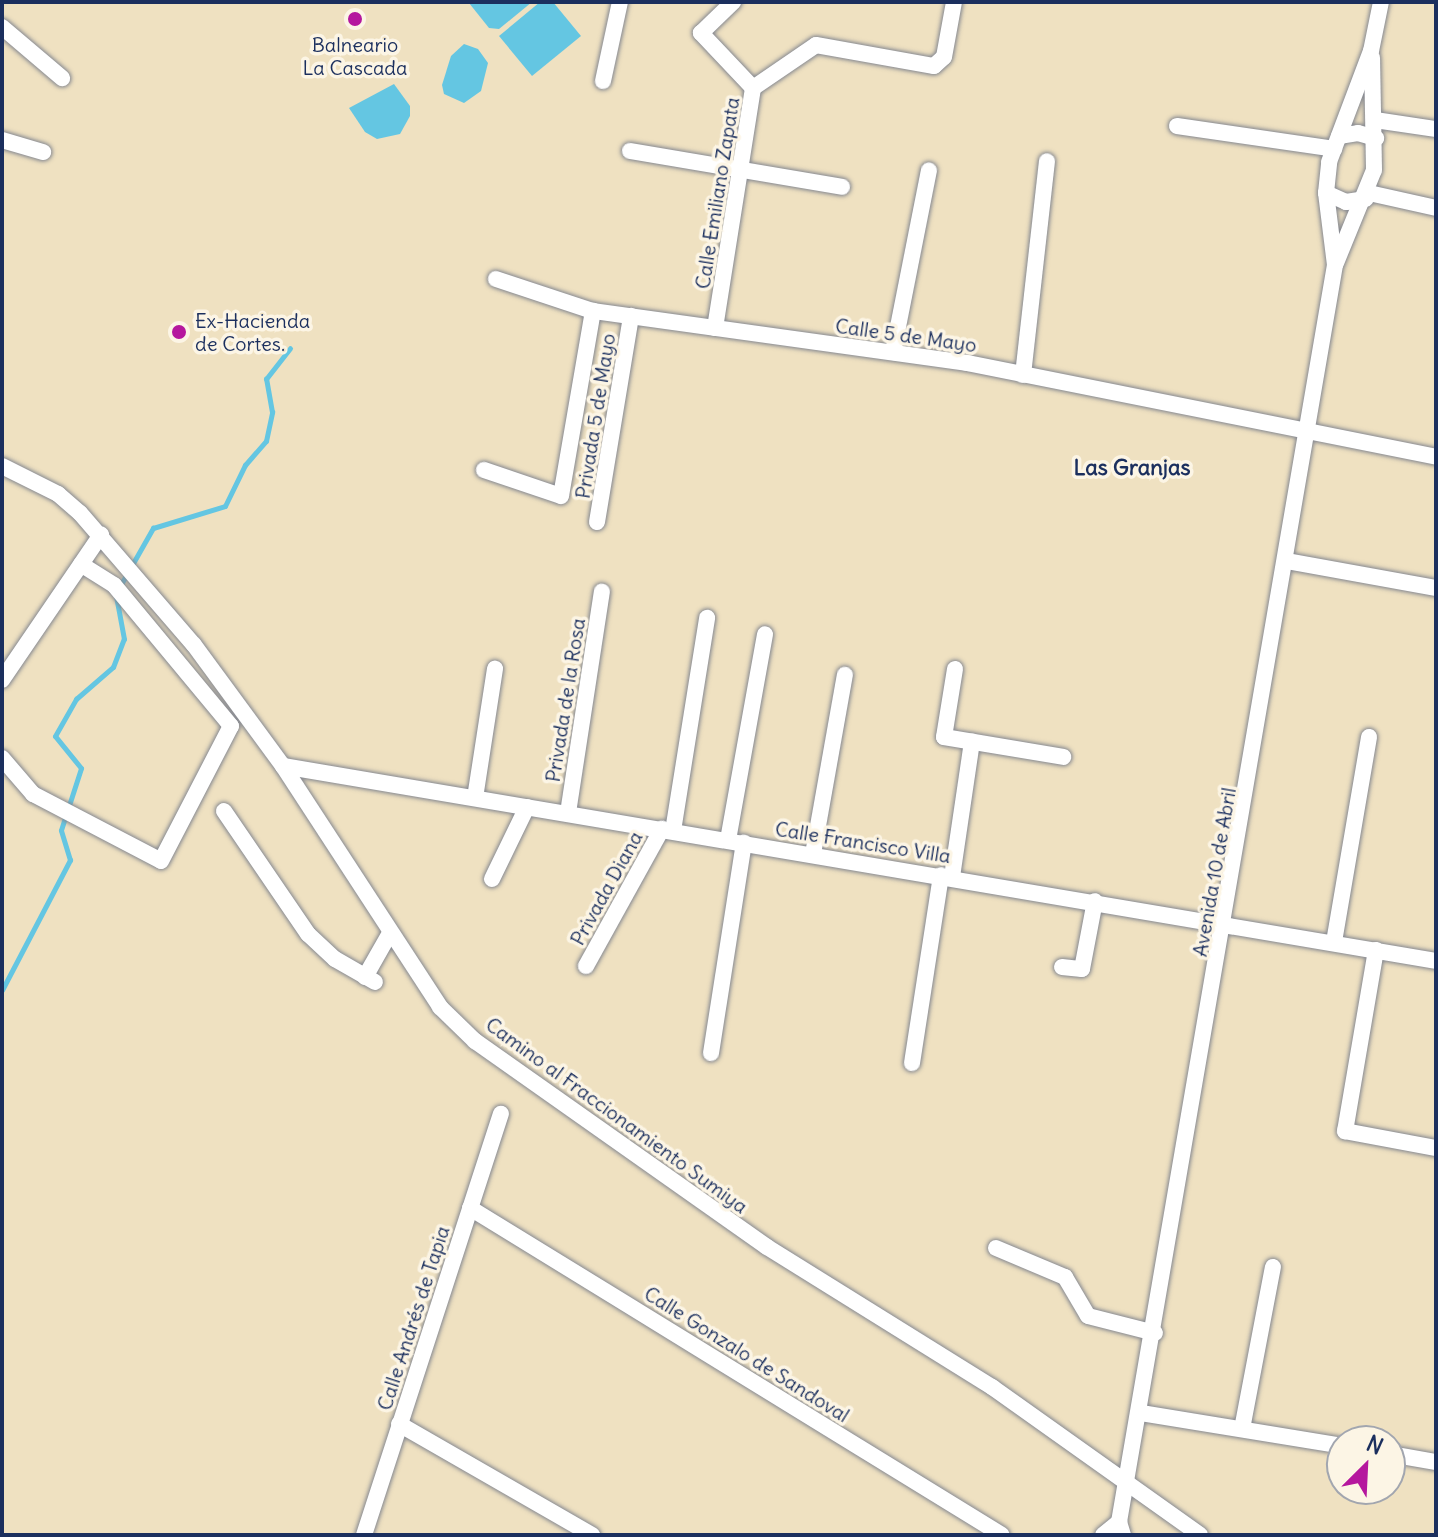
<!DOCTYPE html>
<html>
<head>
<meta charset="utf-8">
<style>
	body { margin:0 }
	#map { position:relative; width:1438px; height:1537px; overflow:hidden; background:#efe1c1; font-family:Delius,sans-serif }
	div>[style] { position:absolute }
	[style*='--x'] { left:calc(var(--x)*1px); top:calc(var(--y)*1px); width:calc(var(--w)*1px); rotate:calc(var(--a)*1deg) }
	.water>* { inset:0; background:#64c6e2 }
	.stream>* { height:5px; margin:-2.5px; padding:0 2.5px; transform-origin:2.5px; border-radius:2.5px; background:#64c6e2 }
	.roads { filter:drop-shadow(0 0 2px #858890) drop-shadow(0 0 2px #858890) }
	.minor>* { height:16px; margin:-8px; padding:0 8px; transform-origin:8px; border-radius:8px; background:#fff }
	.dots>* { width:22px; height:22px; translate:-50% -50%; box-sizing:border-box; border:4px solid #fcf5e5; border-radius:50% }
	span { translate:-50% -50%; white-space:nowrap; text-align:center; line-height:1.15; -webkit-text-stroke:7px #fcf5e5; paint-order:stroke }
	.poi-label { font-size:20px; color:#1b2f5e }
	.left { translate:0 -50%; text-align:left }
	.street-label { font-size:20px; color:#1b2f5e }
	.neighbourhood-label { font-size:22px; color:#1b2f5e; font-weight:700 }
	.frame { position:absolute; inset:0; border:4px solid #1b2f5e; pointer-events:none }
	.north { position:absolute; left:1326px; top:1425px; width:80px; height:80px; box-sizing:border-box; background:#fcf5e5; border:2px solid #a2a6af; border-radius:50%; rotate:24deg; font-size:22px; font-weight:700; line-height:32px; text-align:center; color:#1b2f5e }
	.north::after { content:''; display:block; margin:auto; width:28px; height:36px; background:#b5179e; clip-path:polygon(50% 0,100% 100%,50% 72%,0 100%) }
</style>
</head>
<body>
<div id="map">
	<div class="water">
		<div style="clip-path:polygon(532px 2px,499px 29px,489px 28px,469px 3px)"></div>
		<div style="clip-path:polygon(540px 2px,553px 2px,581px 36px,532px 76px,499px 36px)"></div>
		<div style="clip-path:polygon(464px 44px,478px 49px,488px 63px,481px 91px,464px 103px,444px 94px,442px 85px,451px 56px)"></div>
		<div style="clip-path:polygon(394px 84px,410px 106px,410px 116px,400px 134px,377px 139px,365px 132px,349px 108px)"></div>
	</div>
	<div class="stream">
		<div style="--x:120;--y:586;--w:67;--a:-60.4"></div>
		<div style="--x:153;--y:528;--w:75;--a:-17"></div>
		<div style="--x:225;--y:506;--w:46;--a:-64"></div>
		<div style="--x:245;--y:465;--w:32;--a:-49"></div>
		<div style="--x:266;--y:441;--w:30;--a:-78"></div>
		<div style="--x:272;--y:412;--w:34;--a:-100"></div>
		<div style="--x:266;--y:379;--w:39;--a:-52"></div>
		<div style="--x:2;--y:990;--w:147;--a:-62.4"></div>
		<div style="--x:70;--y:860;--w:31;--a:-107"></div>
		<div style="--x:61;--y:830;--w:65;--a:-72.1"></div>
		<div style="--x:81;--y:768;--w:41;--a:-129.1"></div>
		<div style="--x:55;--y:736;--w:43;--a:-60.4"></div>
		<div style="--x:76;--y:699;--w:49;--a:-40.9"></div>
		<div style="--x:113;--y:667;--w:30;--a:-69"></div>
		<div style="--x:124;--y:639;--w:44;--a:-100.5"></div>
	</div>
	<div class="roads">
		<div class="minor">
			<div style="--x:2;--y:27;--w:79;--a:40.4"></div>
			<div style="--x:603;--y:81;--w:81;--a:-77.9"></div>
			<div style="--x:753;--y:88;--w:76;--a:-34.3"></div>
			<div style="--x:816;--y:45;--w:120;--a:10.1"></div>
			<div style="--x:934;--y:66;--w:13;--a:-42"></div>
			<div style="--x:944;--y:57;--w:56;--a:-79.7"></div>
			<div style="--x:1375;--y:120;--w:62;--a:8.4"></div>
			<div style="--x:1177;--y:126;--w:159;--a:8.3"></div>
			<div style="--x:1339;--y:136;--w:19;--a:-9"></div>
			<div style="--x:1358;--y:133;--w:19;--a:16"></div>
			<div style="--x:2;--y:140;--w:43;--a:16.3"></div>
			<div style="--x:630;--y:151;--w:215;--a:9.6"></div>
			<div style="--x:1326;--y:193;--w:22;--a:24"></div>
			<div style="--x:1346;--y:202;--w:20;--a:-9"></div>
			<div style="--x:1369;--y:193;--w:69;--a:12.6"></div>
			<div style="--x:1336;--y:263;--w:100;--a:-67.8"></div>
			<div style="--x:1374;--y:170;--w:112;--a:-91"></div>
			<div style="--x:496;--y:279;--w:102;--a:18.3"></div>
			<div style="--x:593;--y:311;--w:378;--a:7.9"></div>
			<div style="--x:967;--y:363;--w:478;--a:11.3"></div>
			<div style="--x:715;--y:328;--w:243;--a:-81"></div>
			<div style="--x:753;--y:88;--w:76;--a:-133.4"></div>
			<div style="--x:701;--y:33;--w:45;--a:-44.1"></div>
			<div style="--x:893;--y:352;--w:185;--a:-78.8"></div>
			<div style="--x:1023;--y:375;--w:215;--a:-83.6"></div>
			<div style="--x:2;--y:466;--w:63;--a:26.6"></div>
			<div style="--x:58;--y:494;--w:29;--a:41"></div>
			<div style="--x:80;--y:513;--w:174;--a:49.2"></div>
			<div style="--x:194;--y:645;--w:150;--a:53.7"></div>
			<div style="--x:283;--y:766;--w:288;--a:56.9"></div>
			<div style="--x:440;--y:1007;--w:49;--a:44.2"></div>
			<div style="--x:475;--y:1041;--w:357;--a:35.2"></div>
			<div style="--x:767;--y:1247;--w:265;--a:31.9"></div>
			<div style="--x:992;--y:1387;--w:255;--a:35.4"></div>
			<div style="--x:484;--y:470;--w:81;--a:18.7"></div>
			<div style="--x:561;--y:496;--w:188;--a:-80.2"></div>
			<div style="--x:597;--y:522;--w:209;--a:-80.6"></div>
			<div style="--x:1287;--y:561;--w:151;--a:10.3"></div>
			<div style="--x:955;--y:669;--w:69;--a:99.2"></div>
			<div style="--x:944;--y:737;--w:121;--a:9.5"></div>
			<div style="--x:2;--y:680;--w:176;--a:-55.7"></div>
			<div style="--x:2;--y:758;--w:48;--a:49.3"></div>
			<div style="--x:33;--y:794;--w:144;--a:27.6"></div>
			<div style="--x:161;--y:861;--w:152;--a:-62.6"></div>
			<div style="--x:231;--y:726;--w:183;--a:-129.7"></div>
			<div style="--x:114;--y:585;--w:39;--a:-148"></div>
			<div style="--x:283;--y:766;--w:1169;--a:9.6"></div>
			<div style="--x:475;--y:798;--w:131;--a:-81.2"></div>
			<div style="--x:224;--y:811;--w:149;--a:55.7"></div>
			<div style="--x:308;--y:934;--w:37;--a:43"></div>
			<div style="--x:335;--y:959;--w:46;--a:29.9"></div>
			<div style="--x:568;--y:813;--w:224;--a:-81.3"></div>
			<div style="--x:673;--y:831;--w:216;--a:-80.9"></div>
			<div style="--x:728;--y:840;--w:209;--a:-79.8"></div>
			<div style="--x:813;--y:854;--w:182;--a:-79.9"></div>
			<div style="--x:952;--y:877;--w:137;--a:-81.6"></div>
			<div style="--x:492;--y:879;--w:80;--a:-64.1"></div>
			<div style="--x:1334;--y:942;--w:208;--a:-80.3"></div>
			<div style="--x:1376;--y:950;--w:184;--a:99.7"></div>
			<div style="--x:1345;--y:1131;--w:93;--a:10.6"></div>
			<div style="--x:586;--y:966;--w:157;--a:-61"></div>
			<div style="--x:1062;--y:967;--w:20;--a:6"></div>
			<div style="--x:1082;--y:969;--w:69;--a:-79.2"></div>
			<div style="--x:365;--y:977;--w:51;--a:-60.4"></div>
			<div style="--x:711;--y:1053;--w:213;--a:-81.1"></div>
			<div style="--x:912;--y:1063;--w:190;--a:-81.2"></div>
			<div style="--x:470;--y:1208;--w:624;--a:31.58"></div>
			<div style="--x:996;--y:1248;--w:75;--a:22.8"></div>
			<div style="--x:1065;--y:1277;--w:45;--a:59.5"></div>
			<div style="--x:1088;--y:1316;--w:69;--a:14.2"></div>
			<div style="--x:1141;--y:1413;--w:204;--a:9.3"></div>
			<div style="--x:399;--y:1424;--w:223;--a:29.9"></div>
			<div style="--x:1242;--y:1429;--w:165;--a:-79.2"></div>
			<div style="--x:1390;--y:1454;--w:47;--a:9.9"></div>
			<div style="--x:364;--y:1535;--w:443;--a:-72"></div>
			<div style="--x:1103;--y:1535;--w:21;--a:-39"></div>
			<div style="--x:1123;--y:1535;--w:14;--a:-107"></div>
			<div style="--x:1119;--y:1522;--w:1275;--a:-80.25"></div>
			<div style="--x:1335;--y:265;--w:73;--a:-97.1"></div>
			<div style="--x:1326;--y:193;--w:31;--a:-84"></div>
			<div style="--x:1329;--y:162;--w:119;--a:-69.3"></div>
			<div style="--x:1371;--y:51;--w:50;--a:-78.5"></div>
		</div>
	</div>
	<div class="dots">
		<div style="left:355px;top:19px;background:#b5179e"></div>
		<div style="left:179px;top:332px;background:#b5179e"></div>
	</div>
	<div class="poi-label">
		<span style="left:355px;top:56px">Balneario<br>La Cascada</span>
		<span class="left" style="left:195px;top:332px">Ex-Hacienda<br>de Cortes.</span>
	</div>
	<div class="street-label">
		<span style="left:717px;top:193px;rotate:-81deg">Calle Emiliano Zapata</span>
		<span style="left:906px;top:335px;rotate:8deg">Calle 5 de Mayo</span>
		<span style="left:595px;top:416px;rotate:-81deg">Privada 5 de Mayo</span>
		<span style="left:565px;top:700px;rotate:-81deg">Privada de la Rosa</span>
		<span style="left:863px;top:842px;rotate:9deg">Calle Francisco Villa</span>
		<span style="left:1214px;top:872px;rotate:-80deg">Avenida 10 de Abril</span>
		<span style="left:606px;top:888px;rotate:-61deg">Privada Diana</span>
		<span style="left:617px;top:1115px;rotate:36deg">Camino al Fraccionamiento Sumiya</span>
		<span style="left:413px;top:1318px;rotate:-72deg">Calle Andrés de Tapia</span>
		<span style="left:747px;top:1354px;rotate:32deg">Calle Gonzalo de Sandoval</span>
	</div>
	<div class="neighbourhood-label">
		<span style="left:1132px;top:468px">Las Granjas</span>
	</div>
	<div class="frame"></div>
	<div class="north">N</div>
</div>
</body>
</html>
